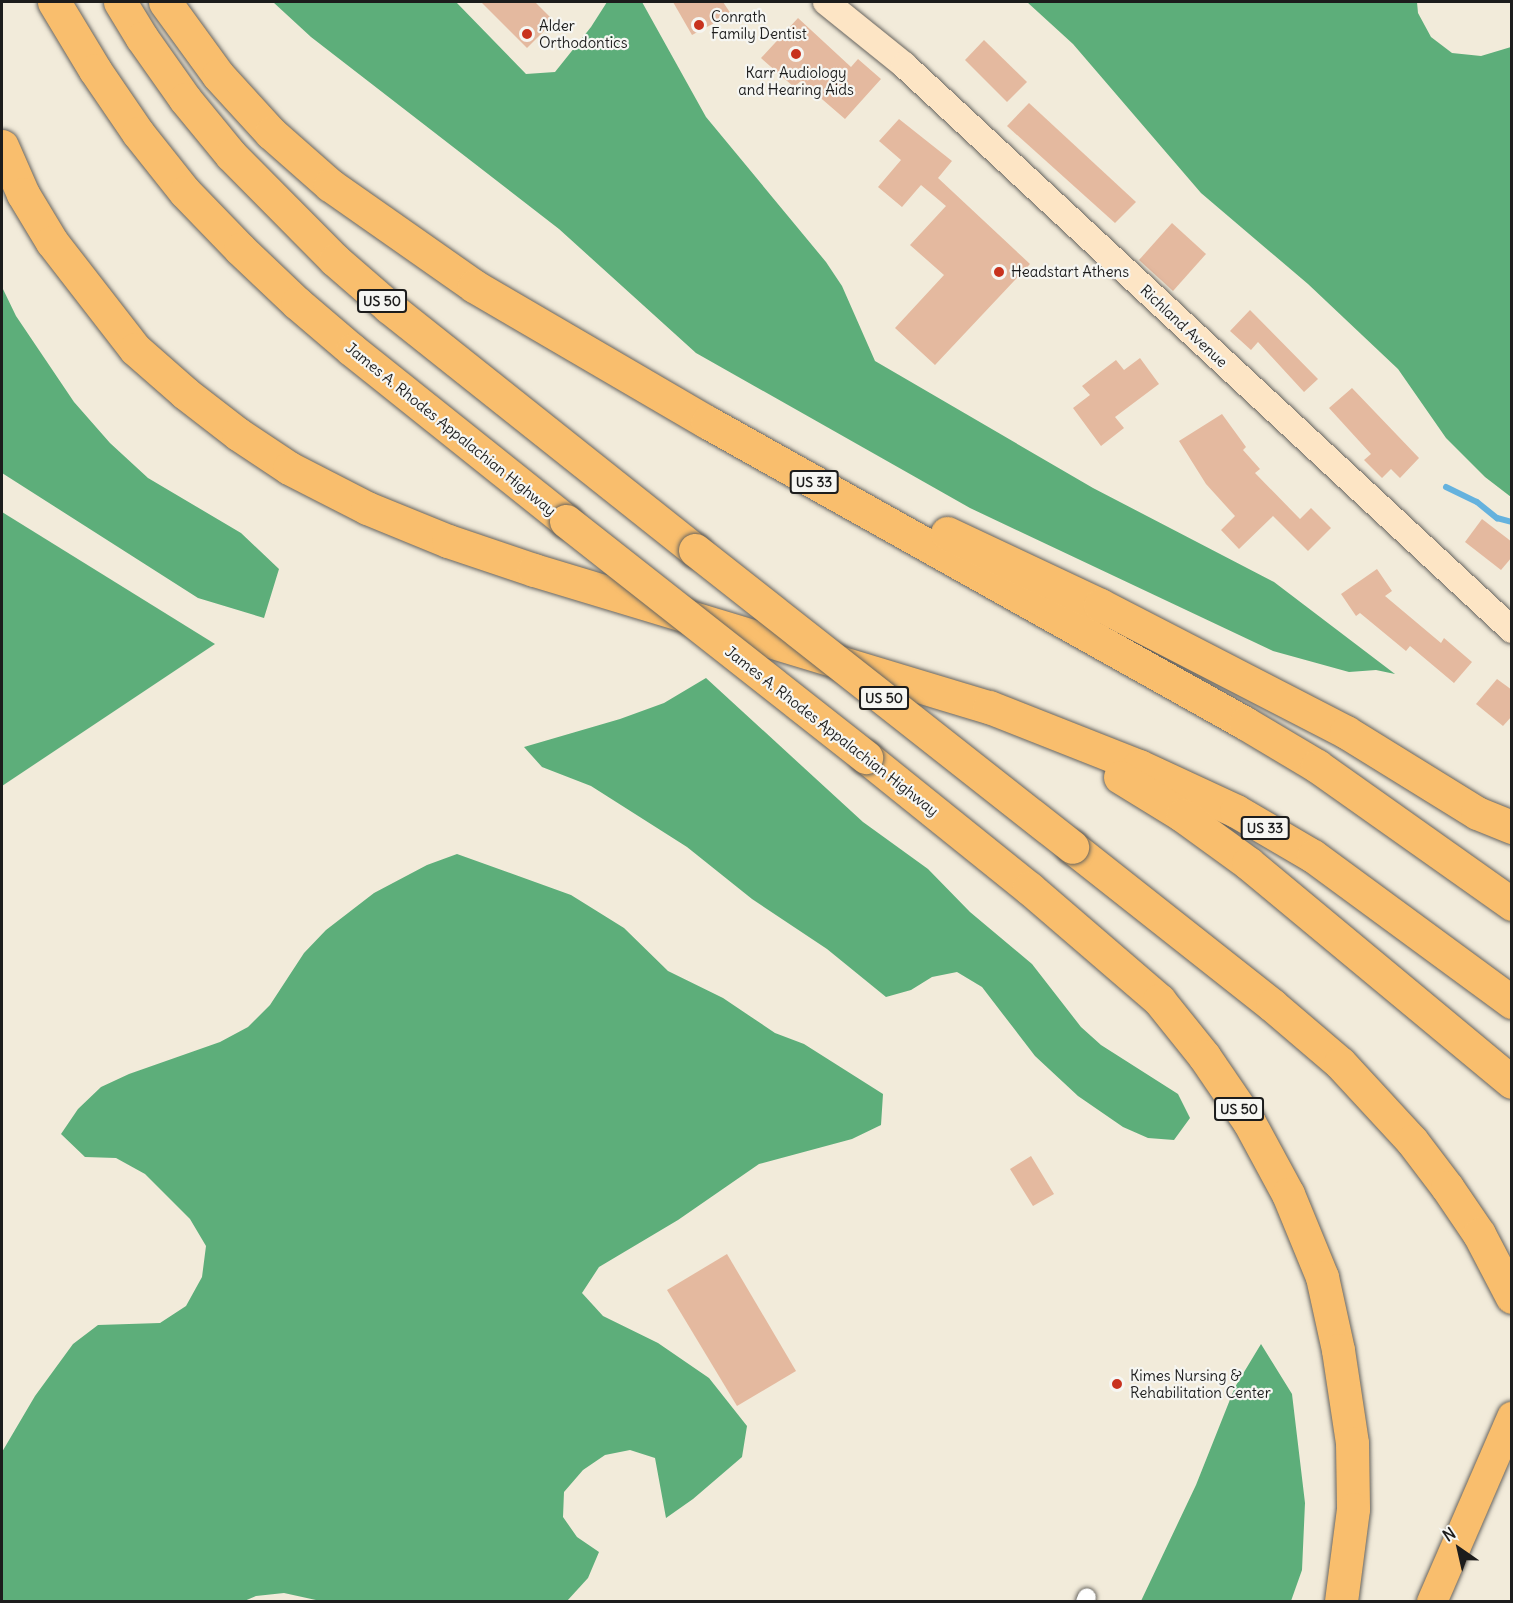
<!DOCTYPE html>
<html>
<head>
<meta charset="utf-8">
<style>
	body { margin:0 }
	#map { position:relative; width:1513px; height:1603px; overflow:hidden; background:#f2ebda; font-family:Delius,sans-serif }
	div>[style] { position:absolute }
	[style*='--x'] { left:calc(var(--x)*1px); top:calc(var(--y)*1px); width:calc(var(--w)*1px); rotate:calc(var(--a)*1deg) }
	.forest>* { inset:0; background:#5dae7a }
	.stream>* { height:6px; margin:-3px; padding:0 3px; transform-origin:3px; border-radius:3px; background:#65b2de }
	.building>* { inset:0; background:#e4b99f }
	.roads { filter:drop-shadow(0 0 2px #67645e) drop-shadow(0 0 2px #67645e) }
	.minor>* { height:18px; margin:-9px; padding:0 9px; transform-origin:9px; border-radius:9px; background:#fff }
	.secondary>* { height:26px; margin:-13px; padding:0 13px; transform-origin:13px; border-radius:13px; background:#fde5c5 }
	.trunk>* { height:30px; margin:-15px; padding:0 15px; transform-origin:15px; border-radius:15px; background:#f9be6d }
	.motorway>* { height:33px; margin:-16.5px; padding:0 16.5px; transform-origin:16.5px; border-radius:16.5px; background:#f9be6d }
	.bridges { filter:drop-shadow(0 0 2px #67645e) drop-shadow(0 0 2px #67645e) }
	.motorway-bridge>* { height:33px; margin:-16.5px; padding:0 16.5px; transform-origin:16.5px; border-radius:16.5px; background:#f9be6d }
	.dots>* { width:16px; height:16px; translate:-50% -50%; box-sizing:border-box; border:3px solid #f6f6f2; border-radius:50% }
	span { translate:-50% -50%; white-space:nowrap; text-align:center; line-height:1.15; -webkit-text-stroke:4.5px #f6f6f2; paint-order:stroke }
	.shield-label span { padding:2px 4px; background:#f6f6f2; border:2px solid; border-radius:4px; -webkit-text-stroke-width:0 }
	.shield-label { font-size:14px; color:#1c1c1c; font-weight:700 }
	.poi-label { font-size:15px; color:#1c1c1c }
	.left { translate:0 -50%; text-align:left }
	.street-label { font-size:15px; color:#1c1c1c }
	.frame { position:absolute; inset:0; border:3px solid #1c1c1c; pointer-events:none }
	.north { position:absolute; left:1429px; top:1519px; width:60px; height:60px; -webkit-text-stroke:4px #f6f6f2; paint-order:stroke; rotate:326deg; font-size:16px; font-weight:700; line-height:24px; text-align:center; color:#1c1c1c }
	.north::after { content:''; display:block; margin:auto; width:21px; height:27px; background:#1c1c1c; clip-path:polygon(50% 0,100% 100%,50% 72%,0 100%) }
</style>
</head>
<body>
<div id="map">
	<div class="forest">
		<div style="clip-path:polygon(273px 2px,456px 2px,526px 74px,555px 72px,591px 27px,607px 2px,642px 2px,706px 117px,826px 262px,842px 286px,875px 361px,1093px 488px,1274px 582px,1395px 674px,1376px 670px,1349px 672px,1273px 651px,970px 508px,696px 353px,559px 229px,311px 37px)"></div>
		<div style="clip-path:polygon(1027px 2px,1417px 2px,1418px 13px,1431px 37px,1452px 53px,1481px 56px,1511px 47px,1511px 497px,1485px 477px,1446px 438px,1398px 369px,1308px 284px,1201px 193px,1073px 44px)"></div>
		<div style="clip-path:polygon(2px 287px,16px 316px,74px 402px,110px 443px,148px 478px,241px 533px,279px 569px,264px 618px,198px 598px,2px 473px)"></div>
		<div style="clip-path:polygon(2px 512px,215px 644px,2px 786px)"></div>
		<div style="clip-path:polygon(706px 678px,863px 822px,928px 869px,970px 912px,1032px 964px,1081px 1027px,1101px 1045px,1178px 1094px,1190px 1118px,1174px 1140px,1148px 1138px,1123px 1127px,1078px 1096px,1035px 1056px,982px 987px,957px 972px,932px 977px,911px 990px,886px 997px,827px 949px,752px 899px,687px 847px,591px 786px,542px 767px,524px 747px,620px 719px,664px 703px)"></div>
		<div style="clip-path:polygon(457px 854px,571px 895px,624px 928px,668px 971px,723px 998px,775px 1033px,804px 1044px,883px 1094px,881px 1125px,852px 1139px,759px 1164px,678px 1220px,599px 1267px,582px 1293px,603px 1316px,658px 1343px,709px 1378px,747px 1426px,742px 1457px,693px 1499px,666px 1518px,655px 1458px,630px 1450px,605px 1455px,583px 1470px,564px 1492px,563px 1517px,577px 1537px,599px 1552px,588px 1578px,567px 1601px,325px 1602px,284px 1593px,256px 1596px,242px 1602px,2px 1601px,2px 1452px,35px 1396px,73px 1344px,98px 1325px,160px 1323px,186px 1306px,202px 1277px,206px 1246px,190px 1219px,145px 1174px,116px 1158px,85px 1157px,61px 1134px,78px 1109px,101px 1087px,129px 1074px,220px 1042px,248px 1027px,270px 1005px,304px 953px,326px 930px,374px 893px,427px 865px)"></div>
		<div style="clip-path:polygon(1261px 1344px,1292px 1394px,1305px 1503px,1302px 1570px,1291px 1601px,1141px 1601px,1196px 1485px,1235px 1387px)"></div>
	</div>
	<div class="stream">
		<div style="--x:1446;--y:487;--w:34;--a:26"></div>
		<div style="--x:1477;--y:502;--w:26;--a:39"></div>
		<div style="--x:1497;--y:518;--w:16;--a:15"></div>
	</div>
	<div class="building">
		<div style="clip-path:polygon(481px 2px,535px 2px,554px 21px,527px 48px)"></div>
		<div style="clip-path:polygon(673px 2px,723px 2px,731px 14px,692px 35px)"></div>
		<div style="clip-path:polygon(798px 18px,851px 67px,858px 59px,881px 79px,845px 119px,801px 81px,794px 87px,761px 58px)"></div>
		<div style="clip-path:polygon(984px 40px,1027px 82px,1007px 102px,965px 60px)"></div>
		<div style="clip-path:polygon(1029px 103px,1136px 202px,1115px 223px,1007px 126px)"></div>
		<div style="clip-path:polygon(899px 119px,952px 161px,938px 178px,1030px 264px,935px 365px,895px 328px,944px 275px,910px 245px,946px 206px,921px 185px,902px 207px,878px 187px,901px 160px,879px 141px)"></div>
		<div style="clip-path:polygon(1172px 223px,1206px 254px,1173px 291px,1139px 260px)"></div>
		<div style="clip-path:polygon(1250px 310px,1318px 379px,1304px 392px,1258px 342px,1251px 350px,1230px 331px)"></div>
		<div style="clip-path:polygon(1140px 358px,1159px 384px,1115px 417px,1124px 428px,1101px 446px,1073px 408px,1090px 395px,1082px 386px,1116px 360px,1124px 370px)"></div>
		<div style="clip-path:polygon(1352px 388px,1419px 458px,1400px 478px,1391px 469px,1382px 478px,1364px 460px,1371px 454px,1329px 408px)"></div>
		<div style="clip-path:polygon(1222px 414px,1246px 447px,1243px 450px,1260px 469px,1255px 473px,1300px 519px,1311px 508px,1331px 528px,1308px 551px,1273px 516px,1239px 549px,1221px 530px,1235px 516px,1206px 484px,1179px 441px)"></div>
		<div style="clip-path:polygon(1482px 519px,1512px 542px,1512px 557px,1501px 570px,1465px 542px)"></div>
		<div style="clip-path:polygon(1377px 569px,1392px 591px,1385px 596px,1441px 643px,1444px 638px,1472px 662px,1454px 683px,1410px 646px,1406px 651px,1360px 613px,1356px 616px,1341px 594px)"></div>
		<div style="clip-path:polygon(1497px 679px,1512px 690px,1512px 716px,1503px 726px,1476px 704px)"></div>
		<div style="clip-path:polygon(1031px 1156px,1054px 1194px,1033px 1206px,1010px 1169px)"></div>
		<div style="clip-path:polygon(727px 1254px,796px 1371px,737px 1406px,667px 1290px)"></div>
	</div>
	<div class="roads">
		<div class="minor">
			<div style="--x:1085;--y:1602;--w:5;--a:-68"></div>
		</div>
		<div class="secondary">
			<div style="--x:826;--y:2;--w:100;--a:38.9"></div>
			<div style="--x:904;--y:65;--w:830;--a:42.9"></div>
		</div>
		<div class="trunk">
			<div style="--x:1432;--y:1602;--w:202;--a:-66.6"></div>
		</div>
		<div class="motorway">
			<div style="--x:54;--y:2;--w:79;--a:58.9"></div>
			<div style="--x:95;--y:70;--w:76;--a:55.7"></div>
			<div style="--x:138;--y:133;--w:75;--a:51.5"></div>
			<div style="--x:185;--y:192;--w:79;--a:46"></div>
			<div style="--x:240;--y:249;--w:79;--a:43.5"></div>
			<div style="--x:297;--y:303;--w:72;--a:40.5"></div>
			<div style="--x:352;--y:350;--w:274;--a:38.6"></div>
			<div style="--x:120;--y:2;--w:42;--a:58.6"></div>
			<div style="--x:142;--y:38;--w:75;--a:54.8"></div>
			<div style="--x:185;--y:99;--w:72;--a:50.6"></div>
			<div style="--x:231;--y:155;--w:148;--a:45.3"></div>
			<div style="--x:335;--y:260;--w:72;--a:41"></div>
			<div style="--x:389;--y:307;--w:391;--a:38.5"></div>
			<div style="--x:165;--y:2;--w:90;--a:54"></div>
			<div style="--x:218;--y:75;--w:79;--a:47.6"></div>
			<div style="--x:271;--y:133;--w:79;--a:41.4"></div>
			<div style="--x:330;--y:185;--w:176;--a:35"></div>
			<div style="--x:474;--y:286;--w:270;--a:30.3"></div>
			<div style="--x:707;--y:422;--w:616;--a:29.23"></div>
			<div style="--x:1245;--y:723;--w:84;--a:30.8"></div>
			<div style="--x:1317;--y:766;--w:239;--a:35.3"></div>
			<div style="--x:2;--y:146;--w:52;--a:66.4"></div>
			<div style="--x:23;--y:194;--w:56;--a:58.9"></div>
			<div style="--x:52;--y:242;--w:135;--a:52.2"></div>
			<div style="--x:135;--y:349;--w:67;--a:41.3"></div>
			<div style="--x:185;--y:393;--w:67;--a:37.7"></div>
			<div style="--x:238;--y:434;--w:61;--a:33.7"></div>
			<div style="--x:289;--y:468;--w:88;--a:27.1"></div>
			<div style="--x:367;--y:508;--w:87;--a:22.2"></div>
			<div style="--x:448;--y:541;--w:91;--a:18.6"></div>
			<div style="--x:534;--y:570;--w:475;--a:16.8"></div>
			<div style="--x:989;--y:707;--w:161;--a:21.5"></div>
			<div style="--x:1139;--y:766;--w:107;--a:24.9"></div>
			<div style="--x:1236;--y:811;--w:89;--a:30.3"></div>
			<div style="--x:1313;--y:856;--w:247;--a:36.3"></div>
			<div style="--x:947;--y:533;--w:169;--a:25.2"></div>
			<div style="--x:1100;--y:605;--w:277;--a:27.3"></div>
			<div style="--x:1346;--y:732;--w:154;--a:31.7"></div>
			<div style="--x:1477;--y:813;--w:38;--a:22"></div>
			<div style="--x:866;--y:757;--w:209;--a:38.8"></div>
			<div style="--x:1029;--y:888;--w:172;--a:40.7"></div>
			<div style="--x:1159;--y:1000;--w:72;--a:51.2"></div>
			<div style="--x:1204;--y:1056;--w:80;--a:55.7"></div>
			<div style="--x:1249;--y:1122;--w:82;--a:61.6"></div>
			<div style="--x:1288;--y:1194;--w:90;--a:67.7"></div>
			<div style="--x:1322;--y:1277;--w:75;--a:77.6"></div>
			<div style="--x:1338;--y:1350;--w:94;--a:81.4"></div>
			<div style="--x:1352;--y:1443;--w:66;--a:89.1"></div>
			<div style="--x:1353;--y:1509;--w:94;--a:97.4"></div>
			<div style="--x:1120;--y:777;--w:73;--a:31.5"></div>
			<div style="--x:1182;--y:815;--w:82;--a:36"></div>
			<div style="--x:1248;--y:863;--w:343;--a:39.7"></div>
			<div style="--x:1072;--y:847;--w:255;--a:38.3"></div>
			<div style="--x:1272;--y:1005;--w:89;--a:40.5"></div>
			<div style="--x:1340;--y:1063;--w:106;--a:47.3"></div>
			<div style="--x:1412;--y:1141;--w:58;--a:52.7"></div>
			<div style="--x:1447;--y:1187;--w:57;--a:55.8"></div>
			<div style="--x:1479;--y:1234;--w:71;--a:62.4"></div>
		</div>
	</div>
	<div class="bridges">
		<div class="motorway-bridge">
			<div style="--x:566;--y:521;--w:382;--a:38.2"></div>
			<div style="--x:695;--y:550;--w:480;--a:38.2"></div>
		</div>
	</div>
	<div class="dots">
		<div style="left:699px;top:25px;background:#c8321e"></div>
		<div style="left:527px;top:34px;background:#c8321e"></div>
		<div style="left:796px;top:54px;background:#c8321e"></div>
		<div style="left:999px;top:272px;background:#c8321e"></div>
		<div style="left:1117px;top:1384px;background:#c8321e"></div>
	</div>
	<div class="shield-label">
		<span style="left:382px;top:301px">US 50</span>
		<span style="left:814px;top:482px">US 33</span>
		<span style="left:884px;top:698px">US 50</span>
		<span style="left:1265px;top:828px">US 33</span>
		<span style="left:1239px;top:1109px">US 50</span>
	</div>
	<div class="poi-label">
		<span class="left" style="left:711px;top:25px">Conrath<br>Family Dentist</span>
		<span class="left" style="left:539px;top:34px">Alder<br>Orthodontics</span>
		<span style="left:796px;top:81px">Karr Audiology<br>and Hearing Aids</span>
		<span class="left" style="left:1011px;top:272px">Headstart Athens</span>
		<span class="left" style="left:1130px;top:1384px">Kimes Nursing &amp;<br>Rehabilitation Center</span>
	</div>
	<div class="street-label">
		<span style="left:1184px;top:326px;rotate:43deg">Richland Avenue</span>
		<span style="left:451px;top:429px;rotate:39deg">James A. Rhodes Appalachian Highway</span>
		<span style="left:832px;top:731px;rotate:38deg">James A. Rhodes Appalachian Highway</span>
	</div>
	<div class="frame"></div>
	<div class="north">N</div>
</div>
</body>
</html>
